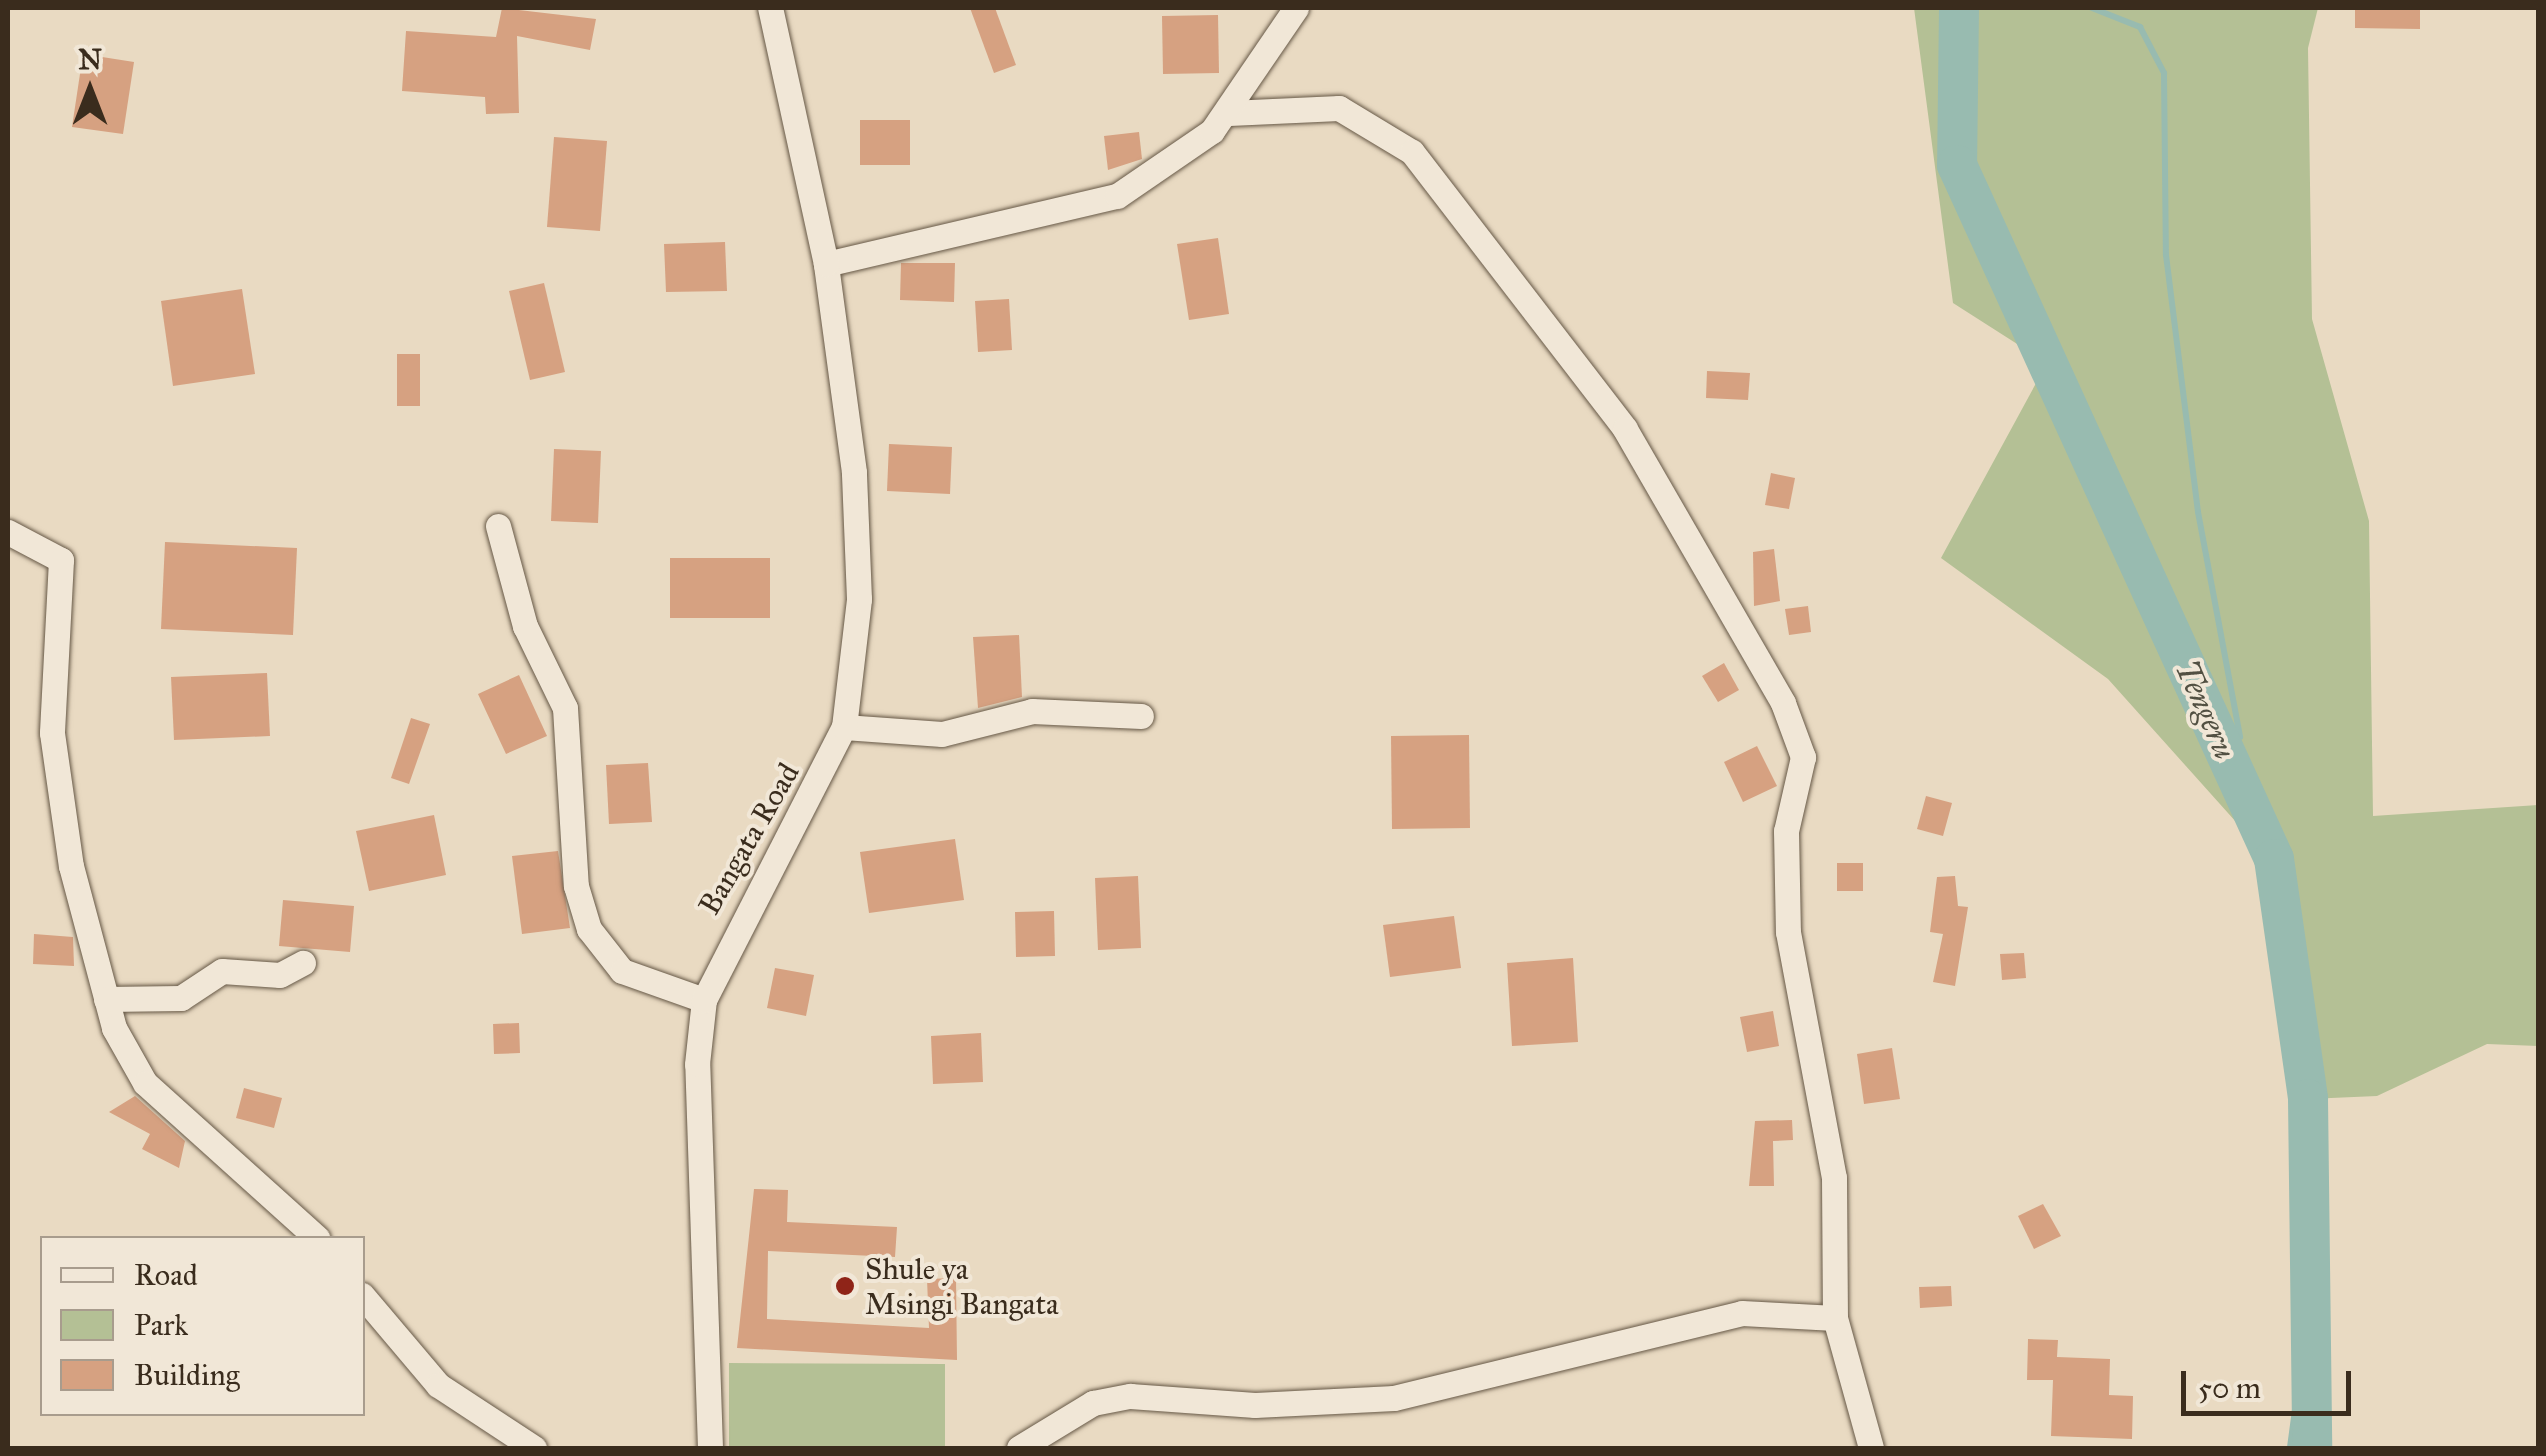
<!DOCTYPE html>
<html>
<head>
<meta charset="utf-8">
<style>
	body { margin:0 }
	#map { position:relative; width:2546px; height:1456px; overflow:hidden; background:#e9dac2; font-family:"IM FELL Great Primer",serif }
	div>[style] { position:absolute }
	[style*='--x'] { left:calc(var(--x)*1px); top:calc(var(--y)*1px); width:calc(var(--w)*1px); rotate:calc(var(--a)*1deg) }
	.green>* { inset:0; background:#b4c095 }
	.stream>* { height:6px; margin:-3px; padding:0 3px; transform-origin:3px; border-radius:3px; background:#98bbb0 }
	.river>* { height:40px; margin:-20px; padding:0 20px; transform-origin:20px; border-radius:20px; background:#98bbb0 }
	.building>* { inset:0; background:#d6a181 }
	.roads { filter:drop-shadow(0 0 2px #665846) drop-shadow(0 0 2px #665846) }
	.street>* { height:25px; margin:-12.5px; padding:0 12.5px; transform-origin:12.5px; border-radius:12.5px; background:#f1e7d7 }
	.dots>* { width:28px; height:28px; translate:-50% -50%; box-sizing:border-box; border:5px solid #f1e7d7; border-radius:50% }
	span { translate:-50% -50%; white-space:nowrap; text-align:center; line-height:1.15; -webkit-text-stroke:8px #f1e7d7; paint-order:stroke }
	.street-label { font-size:30px; color:#3a2c1d }
	.poi-label { font-size:30px; color:#3a2c1d }
	.left { translate:0 -50%; text-align:left }
	.water-label { font-size:32px; color:#525042; font-style:italic }
	.frame { position:absolute; inset:0; border:10px solid #3a2c1d; pointer-events:none }
	.legend { position:absolute; left:40px; top:1236px; width:325px; height:180px; box-sizing:border-box; background:#f1e7d7; border:2px solid #a89c8d; margin:0; padding:12px 18px; list-style:none; font-size:30px; color:#3a2c1d }
	.legend li { display:flex; align-items:center; gap:20px; height:50px }
	.legend b { width:50px; border:2px solid #a89c8d }
	.north { position:absolute; left:40px; top:40px; width:100px; height:100px; -webkit-text-stroke:8px #f1e7d7; paint-order:stroke; rotate:0deg; font-size:28px; font-weight:700; line-height:40px; text-align:center; color:#3a2c1d }
	.north::after { content:''; display:block; margin:auto; width:35px; height:45px; background:#3a2c1d; clip-path:polygon(50% 0,100% 100%,50% 72%,0 100%) }
	.scale { position:absolute; left:2181px; top:1371px; width:170px; height:45px; box-sizing:border-box; border:5px solid #3a2c1d; border-top:0; padding-left:12px; font-size:30px; line-height:35px; white-space:nowrap; color:#3a2c1d; -webkit-text-stroke:8px #f1e7d7; paint-order:stroke }
</style>
</head>
<body>
<div id="map">
	<div class="green">
		<div style="clip-path:polygon(1914px 8px,2318px 8px,2308px 48px,2312px 319px,2369px 521px,2373px 816px,2538px 805px,2538px 1046px,2487px 1044px,2377px 1096px,2308px 1099px,2262px 851px,2108px 679px,1941px 558px,2047px 363px,1953px 303px)"></div>
		<div style="clip-path:polygon(729px 1363px,945px 1364px,945px 1448px,729px 1448px)"></div>
	</div>
	<div class="stream">
		<div style="--x:2092;--y:8;--w:52;--a:21.6"></div>
		<div style="--x:2140;--y:27;--w:52;--a:62.4"></div>
		<div style="--x:2164;--y:73;--w:182;--a:89.4"></div>
		<div style="--x:2166;--y:255;--w:259;--a:82.9"></div>
		<div style="--x:2198;--y:512;--w:229;--a:79.4"></div>
		<div style="--x:2272;--y:903;--w:287;--a:79.4"></div>
		<div style="--x:2325;--y:1185;--w:265;--a:97.6"></div>
	</div>
	<div class="river">
		<div style="--x:1959;--y:8;--w:157;--a:90.7"></div>
		<div style="--x:1957;--y:165;--w:763;--a:65.45"></div>
		<div style="--x:2274;--y:859;--w:242;--a:81.9"></div>
		<div style="--x:2308;--y:1099;--w:349;--a:89.3"></div>
	</div>
	<div class="building">
		<div style="clip-path:polygon(502px 8px,596px 19px,590px 50px,517px 36px,519px 113px,486px 114px,485px 97px,402px 91px,406px 31px,496px 37px)"></div>
		<div style="clip-path:polygon(970px 8px,995px 8px,1016px 65px,994px 73px)"></div>
		<div style="clip-path:polygon(2355px 8px,2420px 8px,2420px 29px,2355px 28px)"></div>
		<div style="clip-path:polygon(1218px 15px,1219px 73px,1163px 74px,1162px 16px)"></div>
		<div style="clip-path:polygon(83px 54px,134px 62px,123px 134px,72px 127px)"></div>
		<div style="clip-path:polygon(860px 120px,910px 120px,910px 165px,860px 165px)"></div>
		<div style="clip-path:polygon(1139px 132px,1142px 159px,1108px 170px,1104px 136px)"></div>
		<div style="clip-path:polygon(554px 137px,607px 141px,600px 231px,547px 227px)"></div>
		<div style="clip-path:polygon(1218px 238px,1229px 314px,1189px 320px,1177px 244px)"></div>
		<div style="clip-path:polygon(725px 242px,727px 291px,666px 292px,664px 244px)"></div>
		<div style="clip-path:polygon(901px 263px,955px 263px,954px 302px,900px 300px)"></div>
		<div style="clip-path:polygon(544px 283px,565px 372px,530px 380px,509px 291px)"></div>
		<div style="clip-path:polygon(242px 289px,255px 374px,173px 386px,161px 301px)"></div>
		<div style="clip-path:polygon(1009px 299px,1012px 350px,978px 352px,975px 301px)"></div>
		<div style="clip-path:polygon(397px 354px,420px 354px,420px 406px,397px 406px)"></div>
		<div style="clip-path:polygon(1707px 371px,1750px 373px,1748px 400px,1706px 398px)"></div>
		<div style="clip-path:polygon(889px 444px,952px 447px,950px 494px,887px 491px)"></div>
		<div style="clip-path:polygon(554px 449px,601px 451px,598px 523px,551px 521px)"></div>
		<div style="clip-path:polygon(1771px 473px,1795px 478px,1789px 509px,1765px 505px)"></div>
		<div style="clip-path:polygon(165px 542px,297px 548px,293px 635px,161px 629px)"></div>
		<div style="clip-path:polygon(1774px 549px,1780px 601px,1754px 606px,1753px 552px)"></div>
		<div style="clip-path:polygon(670px 558px,770px 558px,770px 618px,670px 618px)"></div>
		<div style="clip-path:polygon(1808px 606px,1811px 632px,1789px 635px,1785px 609px)"></div>
		<div style="clip-path:polygon(1019px 635px,1022px 697px,978px 708px,973px 637px)"></div>
		<div style="clip-path:polygon(1724px 663px,1739px 690px,1718px 702px,1702px 676px)"></div>
		<div style="clip-path:polygon(267px 673px,270px 736px,174px 740px,171px 677px)"></div>
		<div style="clip-path:polygon(519px 675px,547px 736px,506px 754px,478px 694px)"></div>
		<div style="clip-path:polygon(411px 718px,430px 724px,409px 784px,391px 778px)"></div>
		<div style="clip-path:polygon(1469px 735px,1470px 828px,1392px 829px,1391px 736px)"></div>
		<div style="clip-path:polygon(1757px 746px,1777px 786px,1743px 802px,1724px 762px)"></div>
		<div style="clip-path:polygon(648px 763px,652px 822px,609px 824px,606px 765px)"></div>
		<div style="clip-path:polygon(1926px 796px,1952px 803px,1943px 836px,1917px 829px)"></div>
		<div style="clip-path:polygon(434px 815px,446px 875px,369px 891px,356px 831px)"></div>
		<div style="clip-path:polygon(955px 839px,964px 900px,869px 913px,860px 852px)"></div>
		<div style="clip-path:polygon(558px 851px,570px 928px,522px 934px,512px 856px)"></div>
		<div style="clip-path:polygon(1837px 863px,1863px 863px,1863px 891px,1837px 891px)"></div>
		<div style="clip-path:polygon(1138px 876px,1141px 948px,1098px 950px,1095px 878px)"></div>
		<div style="clip-path:polygon(1955px 876px,1958px 906px,1968px 907px,1955px 986px,1933px 982px,1943px 934px,1930px 932px,1937px 877px)"></div>
		<div style="clip-path:polygon(283px 900px,354px 906px,350px 952px,279px 946px)"></div>
		<div style="clip-path:polygon(1054px 911px,1055px 956px,1016px 957px,1015px 912px)"></div>
		<div style="clip-path:polygon(1454px 916px,1461px 968px,1390px 977px,1383px 925px)"></div>
		<div style="clip-path:polygon(34px 934px,73px 937px,74px 966px,33px 964px)"></div>
		<div style="clip-path:polygon(2024px 953px,2026px 978px,2002px 980px,2000px 954px)"></div>
		<div style="clip-path:polygon(1573px 958px,1578px 1042px,1512px 1046px,1507px 963px)"></div>
		<div style="clip-path:polygon(775px 968px,814px 975px,806px 1016px,767px 1008px)"></div>
		<div style="clip-path:polygon(1773px 1011px,1779px 1046px,1747px 1052px,1740px 1017px)"></div>
		<div style="clip-path:polygon(519px 1023px,520px 1053px,494px 1054px,493px 1024px)"></div>
		<div style="clip-path:polygon(981px 1033px,983px 1082px,933px 1084px,931px 1036px)"></div>
		<div style="clip-path:polygon(1892px 1048px,1900px 1099px,1864px 1104px,1857px 1054px)"></div>
		<div style="clip-path:polygon(244px 1088px,282px 1098px,274px 1128px,236px 1118px)"></div>
		<div style="clip-path:polygon(135px 1096px,185px 1141px,179px 1168px,142px 1149px,150px 1134px,109px 1112px)"></div>
		<div style="clip-path:polygon(1792px 1120px,1793px 1140px,1773px 1141px,1774px 1186px,1749px 1186px,1755px 1121px)"></div>
		<div style="clip-path:polygon(754px 1189px,788px 1190px,787px 1222px,897px 1227px,895px 1257px,768px 1251px,767px 1319px,929px 1328px,927px 1279px,956px 1278px,957px 1360px,737px 1348px)"></div>
		<div style="clip-path:polygon(2043px 1204px,2061px 1236px,2034px 1249px,2018px 1216px)"></div>
		<div style="clip-path:polygon(1951px 1286px,1952px 1306px,1920px 1308px,1919px 1287px)"></div>
		<div style="clip-path:polygon(2028px 1339px,2058px 1340px,2057px 1357px,2110px 1359px,2109px 1395px,2133px 1396px,2132px 1439px,2051px 1436px,2053px 1380px,2027px 1380px)"></div>
	</div>
	<div class="roads">
		<div class="street">
			<div style="--x:1229;--y:113;--w:110;--a:-2.6"></div>
			<div style="--x:1339;--y:108;--w:85;--a:31.1"></div>
			<div style="--x:1412;--y:152;--w:349;--a:52.4"></div>
			<div style="--x:1625;--y:429;--w:316;--a:60"></div>
			<div style="--x:1783;--y:703;--w:58;--a:69.7"></div>
			<div style="--x:1803;--y:757;--w:76;--a:102.9"></div>
			<div style="--x:1786;--y:831;--w:101;--a:88.9"></div>
			<div style="--x:1788;--y:932;--w:250;--a:79.4"></div>
			<div style="--x:1834;--y:1178;--w:140;--a:89.6"></div>
			<div style="--x:1835;--y:1318;--w:135;--a:74.5"></div>
			<div style="--x:826;--y:264;--w:299;--a:-13.2"></div>
			<div style="--x:1117;--y:196;--w:115;--a:-34.4"></div>
			<div style="--x:1212;--y:131;--w:149;--a:-55.7"></div>
			<div style="--x:498;--y:526;--w:104;--a:74.9"></div>
			<div style="--x:525;--y:626;--w:91;--a:64"></div>
			<div style="--x:565;--y:708;--w:178;--a:86.5"></div>
			<div style="--x:576;--y:886;--w:45;--a:73.2"></div>
			<div style="--x:589;--y:929;--w:53;--a:51.8"></div>
			<div style="--x:622;--y:971;--w:87;--a:19.5"></div>
			<div style="--x:8;--y:532;--w:60;--a:27.8"></div>
			<div style="--x:61;--y:560;--w:173;--a:93"></div>
			<div style="--x:52;--y:733;--w:134;--a:81.9"></div>
			<div style="--x:71;--y:866;--w:168;--a:75.1"></div>
			<div style="--x:114;--y:1028;--w:63;--a:60.6"></div>
			<div style="--x:145;--y:1083;--w:232;--a:42"></div>
			<div style="--x:844;--y:727;--w:98;--a:4.1"></div>
			<div style="--x:942;--y:734;--w:93;--a:-14.3"></div>
			<div style="--x:1032;--y:711;--w:109;--a:2.6"></div>
			<div style="--x:106;--y:999;--w:75;--a:-0.8"></div>
			<div style="--x:181;--y:998;--w:49;--a:-33.4"></div>
			<div style="--x:222;--y:971;--w:58;--a:3.9"></div>
			<div style="--x:280;--y:975;--w:26;--a:-28"></div>
			<div style="--x:362;--y:1295;--w:118;--a:49.8"></div>
			<div style="--x:438;--y:1385;--w:115;--a:33.3"></div>
			<div style="--x:710;--y:1448;--w:384;--a:-91.9"></div>
			<div style="--x:697;--y:1064;--w:64;--a:-83.8"></div>
			<div style="--x:704;--y:1000;--w:307;--a:-62.9"></div>
			<div style="--x:844;--y:727;--w:129;--a:-83.3"></div>
			<div style="--x:859;--y:599;--w:127;--a:-92.3"></div>
			<div style="--x:854;--y:472;--w:210;--a:-97.7"></div>
			<div style="--x:826;--y:264;--w:262;--a:-102.3"></div>
			<div style="--x:1019;--y:1448;--w:87;--a:-31.3"></div>
			<div style="--x:1093;--y:1403;--w:38;--a:-11"></div>
			<div style="--x:1130;--y:1396;--w:125;--a:4.1"></div>
			<div style="--x:1255;--y:1405;--w:139;--a:-2.9"></div>
			<div style="--x:1394;--y:1398;--w:358;--a:-13.7"></div>
			<div style="--x:1742;--y:1313;--w:93;--a:3.1"></div>
		</div>
	</div>
	<div class="dots">
		<div style="left:845px;top:1286px;background:#8f2418"></div>
	</div>
	<div class="street-label">
		<span style="left:749px;top:839px;rotate:-60deg">Bangata Road</span>
	</div>
	<div class="poi-label">
		<span class="left" style="left:865px;top:1286px">Shule ya<br>Msingi Bangata</span>
	</div>
	<div class="water-label">
		<span style="left:2205px;top:710px;rotate:66deg">Tengeru</span>
	</div>
	<div class="frame"></div>
	<ul class="legend">
	<li><b style="height:12px;background:#f1e7d7"></b>Road</li>
	<li><b style="height:28px;background:#b4c095"></b>Park</li>
	<li><b style="height:28px;background:#d6a181"></b>Building</li>
	</ul>
	<div class="north">N</div>
	<div class="scale">50 m</div>
</div>
</body>
</html>
